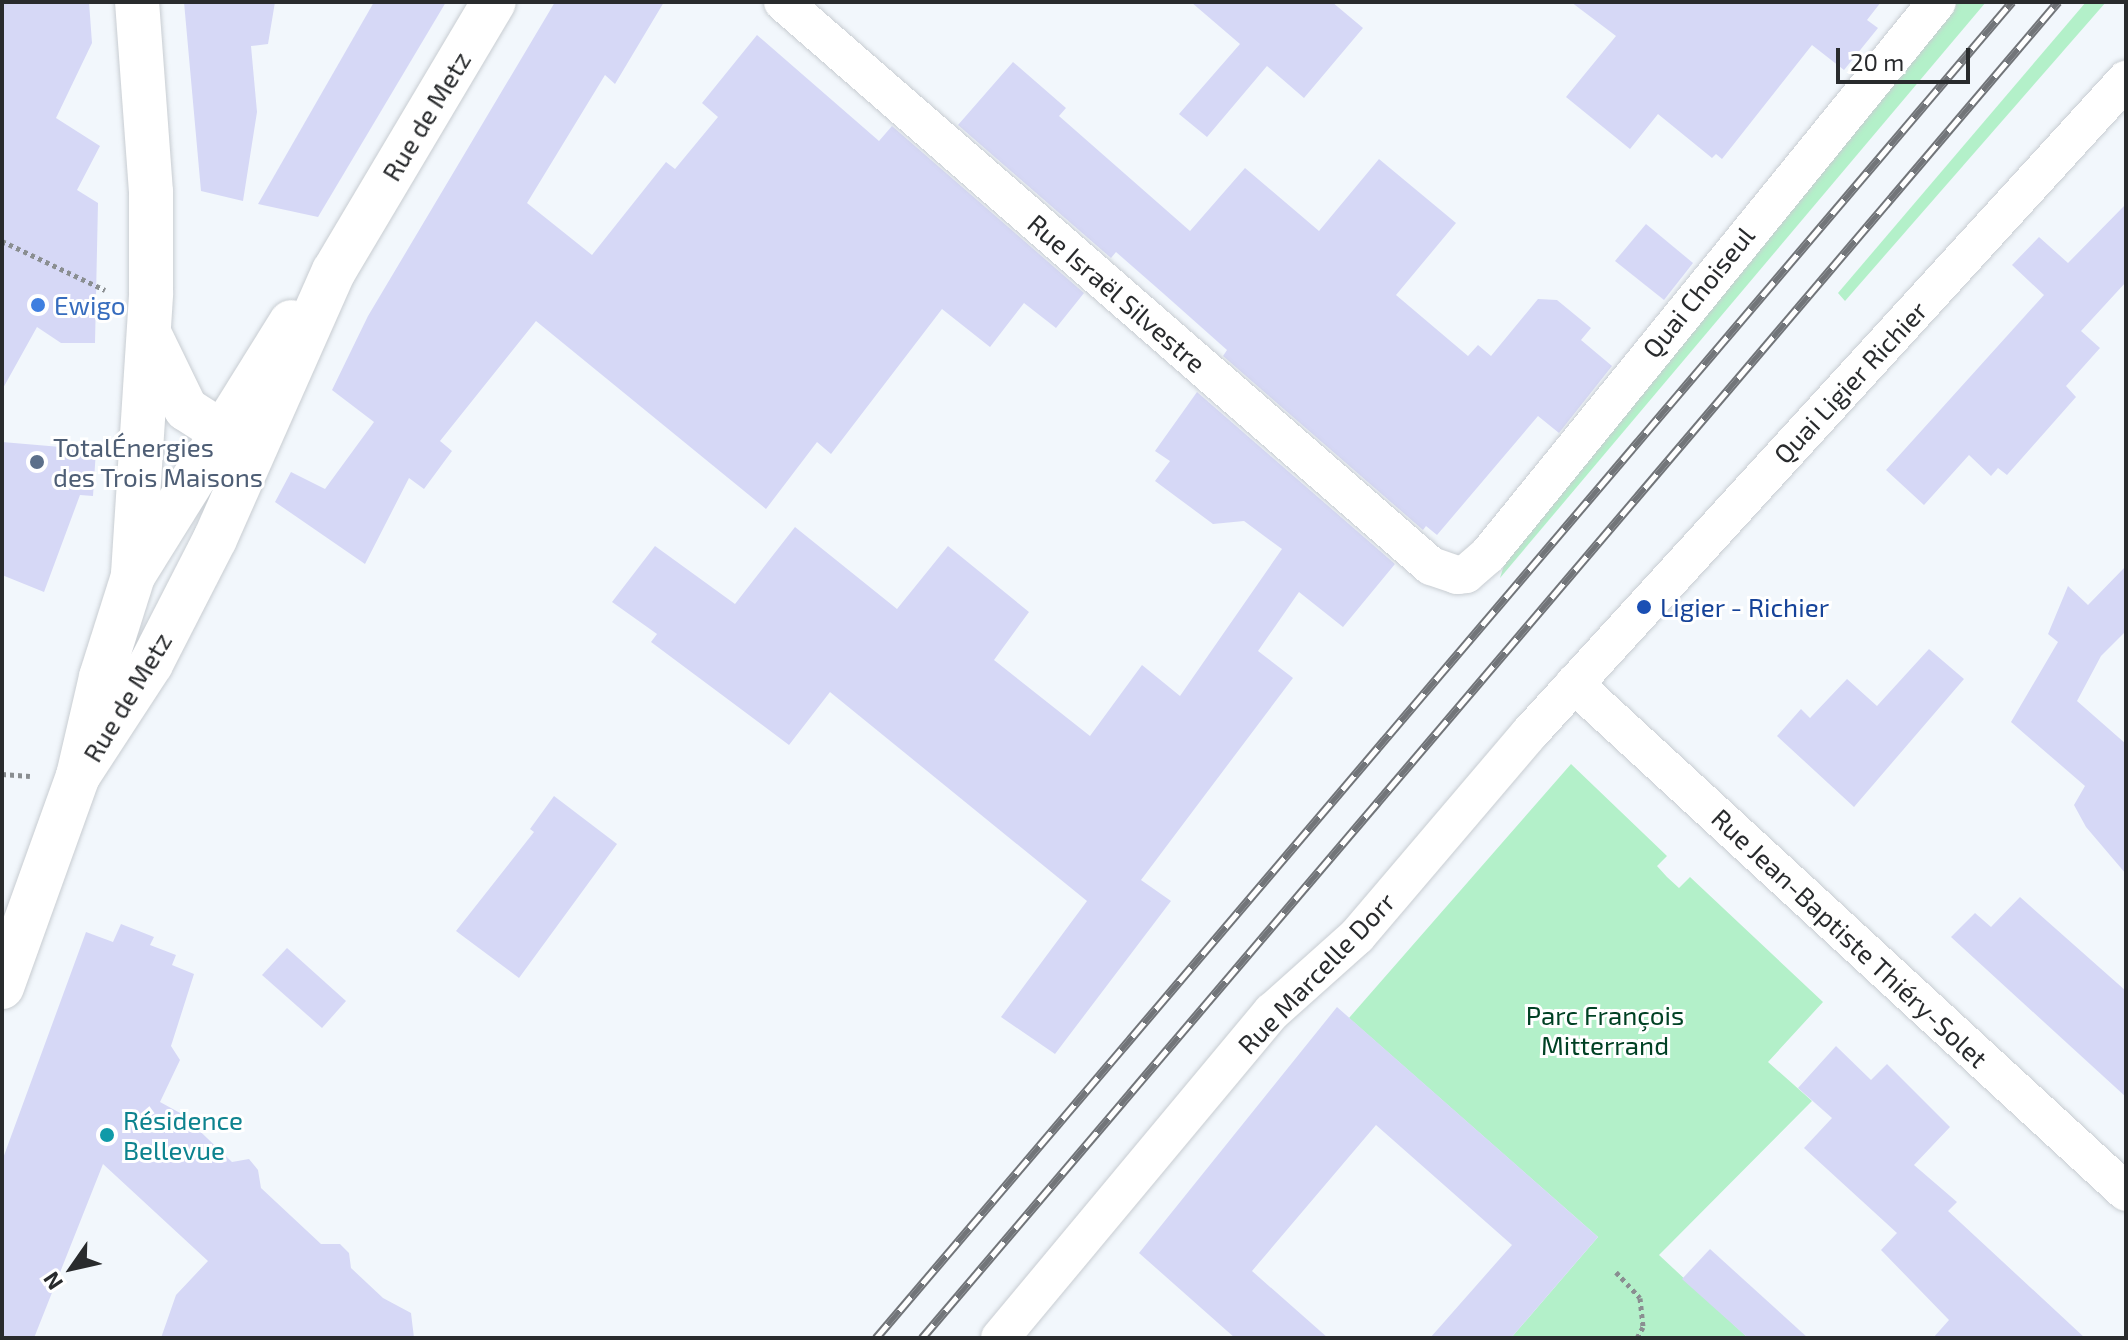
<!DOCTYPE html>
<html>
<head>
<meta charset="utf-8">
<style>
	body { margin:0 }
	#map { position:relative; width:2128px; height:1340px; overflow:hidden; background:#f2f7fc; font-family:"Exo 2",sans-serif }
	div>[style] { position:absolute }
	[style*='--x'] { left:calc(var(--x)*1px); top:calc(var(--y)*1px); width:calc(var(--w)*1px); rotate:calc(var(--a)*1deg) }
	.green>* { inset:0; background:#b3f0c9 }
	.building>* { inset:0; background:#d6d8f6 }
	.path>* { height:5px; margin-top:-2.5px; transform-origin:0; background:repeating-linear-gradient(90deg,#8a8e91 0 4px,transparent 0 8px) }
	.roads { filter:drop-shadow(0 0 2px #c8cdd2) drop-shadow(0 0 2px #c8cdd2) }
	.street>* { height:38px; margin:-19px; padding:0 19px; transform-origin:19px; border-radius:19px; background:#fff }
	.secondary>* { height:44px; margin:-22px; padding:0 22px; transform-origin:22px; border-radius:22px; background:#fff }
	.rail>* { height:9px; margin-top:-4.5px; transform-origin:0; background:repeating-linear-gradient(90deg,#fff 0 18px,#727579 0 36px); box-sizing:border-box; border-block:2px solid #727579 }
	.dots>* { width:22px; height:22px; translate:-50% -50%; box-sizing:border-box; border:4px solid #fff; border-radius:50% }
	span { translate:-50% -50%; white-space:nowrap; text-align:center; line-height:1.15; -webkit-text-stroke:6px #fff; paint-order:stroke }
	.street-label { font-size:26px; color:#292b2d }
	.shop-label { font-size:26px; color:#366cbe }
	.left { translate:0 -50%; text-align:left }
	.service-label { font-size:26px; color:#4e5e75 }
	.transit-label { font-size:26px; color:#164399 }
	.park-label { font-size:26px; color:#004124 }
	.culture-label { font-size:26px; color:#0d838f }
	.frame { position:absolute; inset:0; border:4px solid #292b2d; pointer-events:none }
	.north { position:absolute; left:32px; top:1228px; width:80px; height:80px; -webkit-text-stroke:6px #fff; paint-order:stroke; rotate:236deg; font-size:22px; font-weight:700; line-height:32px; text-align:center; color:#292b2d }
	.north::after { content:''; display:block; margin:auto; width:28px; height:36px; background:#292b2d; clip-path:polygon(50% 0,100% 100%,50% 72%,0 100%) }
	.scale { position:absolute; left:1836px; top:48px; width:134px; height:36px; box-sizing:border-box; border:4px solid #292b2d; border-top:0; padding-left:10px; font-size:24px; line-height:28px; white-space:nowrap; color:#292b2d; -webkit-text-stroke:6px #fff; paint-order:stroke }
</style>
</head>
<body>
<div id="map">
	<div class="green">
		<div style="clip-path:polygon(1951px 2px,1986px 2px,1500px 578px,1504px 565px)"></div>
		<div style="clip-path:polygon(2086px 2px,2106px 2px,1845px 301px,1838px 293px)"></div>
		<div style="clip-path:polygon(1571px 764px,1667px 856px,1657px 866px,1667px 877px,1679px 888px,1690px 877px,1823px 1002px,1768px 1062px,1812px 1101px,1659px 1255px,1748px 1338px,1511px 1338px,1598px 1237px,1349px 1018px)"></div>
	</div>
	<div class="building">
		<div style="clip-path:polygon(2px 2px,89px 2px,92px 43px,56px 118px,100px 146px,77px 190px,98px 203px,95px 343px,61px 343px,37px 327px,2px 390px)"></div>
		<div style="clip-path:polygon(184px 2px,275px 2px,268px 44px,251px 46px,257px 112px,243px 201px,201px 191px)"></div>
		<div style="clip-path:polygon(374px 2px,446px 2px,318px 217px,258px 204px)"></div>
		<div style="clip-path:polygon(555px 2px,664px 2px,615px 84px,605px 75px,527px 203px,592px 255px,666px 162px,675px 169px,718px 117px,702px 103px,757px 35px,879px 141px,892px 126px,1084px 293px,1056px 328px,1024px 303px,990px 347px,942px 309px,831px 454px,817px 442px,766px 509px,536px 321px,440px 441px,452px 451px,424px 489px,409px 478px,365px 564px,275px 502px,291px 472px,325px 489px,374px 422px,332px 390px,368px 316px)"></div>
		<div style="clip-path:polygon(1191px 2px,1332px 2px,1363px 28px,1304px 98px,1267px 66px,1207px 137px,1179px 114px,1240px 44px)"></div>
		<div style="clip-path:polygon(1571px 2px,1881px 2px,1867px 20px,1878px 28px,1844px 70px,1812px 45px,1722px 159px,1716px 154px,1712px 158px,1658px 114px,1630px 149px,1566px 97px,1616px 36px)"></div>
		<div style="clip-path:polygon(1013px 62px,1066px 108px,1059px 116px,1190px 231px,1245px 168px,1319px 231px,1379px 159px,1456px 223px,1396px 295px,1468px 356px,1478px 345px,1491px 356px,1538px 299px,1557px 300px,1591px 328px,1581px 340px,1612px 366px,1559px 433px,1538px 416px,1437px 535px,1426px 526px,1423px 530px,1223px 356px,1227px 350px,1164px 294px,1116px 252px,1111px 258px,958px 125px)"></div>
		<div style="clip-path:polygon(2126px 204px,2126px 282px,2081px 331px,2100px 348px,2066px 386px,2076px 397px,2007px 475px,1998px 468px,1991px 476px,1969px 455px,1924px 505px,1886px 470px,2044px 295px,2012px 265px,2039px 237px,2068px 263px)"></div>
		<div style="clip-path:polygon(1646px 224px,1693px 263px,1664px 300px,1615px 261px)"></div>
		<div style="clip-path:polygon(1197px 392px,1395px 564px,1343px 627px,1299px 592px,1258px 651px,1293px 678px,1141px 880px,1171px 901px,1055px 1054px,1001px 1017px,1087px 901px,830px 692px,789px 745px,651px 642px,657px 634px,612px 602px,655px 546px,735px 604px,795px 527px,897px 609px,948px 546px,1029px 612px,994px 660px,1090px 736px,1142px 665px,1180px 696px,1282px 549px,1244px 521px,1213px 524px,1155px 481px,1170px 461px,1155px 451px)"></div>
		<div style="clip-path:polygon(2px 442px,96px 450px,93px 496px,80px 495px,44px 592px,2px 575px)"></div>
		<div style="clip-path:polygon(2126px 566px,2126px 631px,2101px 656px,2077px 701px,2126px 744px,2126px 874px,2086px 827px,2074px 805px,2085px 786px,2011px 722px,2058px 642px,2048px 634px,2068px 586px,2088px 605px)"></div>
		<div style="clip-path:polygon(1929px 649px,1964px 679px,1854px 807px,1777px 736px,1801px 709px,1810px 718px,1847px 679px,1877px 706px)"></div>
		<div style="clip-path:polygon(554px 796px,617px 844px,519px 978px,456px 931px,534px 832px,530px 829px)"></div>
		<div style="clip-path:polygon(2020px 897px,2126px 991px,2126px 1097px,1951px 937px,1975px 913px,1991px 927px)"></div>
		<div style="clip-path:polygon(121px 924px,154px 937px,150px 945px,176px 955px,172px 965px,194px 974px,171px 1046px,180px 1060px,160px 1102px,182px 1114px,232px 1162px,249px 1159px,258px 1170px,261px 1188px,321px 1244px,340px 1244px,349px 1253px,351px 1268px,383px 1298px,411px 1313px,414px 1338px,161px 1338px,176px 1295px,208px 1261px,103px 1164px,34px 1338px,2px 1338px,2px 1161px,86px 932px,113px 942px)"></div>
		<div style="clip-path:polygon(287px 948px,346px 1001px,322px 1028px,262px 975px)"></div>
		<div style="clip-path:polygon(1337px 1007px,1598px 1237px,1511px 1338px,1430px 1338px,1512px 1245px,1376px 1125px,1252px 1271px,1328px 1338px,1235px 1338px,1139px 1253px)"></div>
		<div style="clip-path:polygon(1836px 1046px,1871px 1080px,1887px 1064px,1950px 1127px,1914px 1165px,1957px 1202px,1948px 1211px,2085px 1338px,1933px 1338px,1949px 1320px,1881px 1250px,1897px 1233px,1804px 1148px,1832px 1118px,1798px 1088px)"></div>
		<div style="clip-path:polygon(1710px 1249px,1808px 1338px,1748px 1338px,1682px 1279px)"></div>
	</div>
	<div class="path">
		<div style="--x:2;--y:241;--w:114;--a:25.4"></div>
		<div style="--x:2;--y:774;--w:28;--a:4"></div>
		<div style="--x:1616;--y:1272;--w:35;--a:47"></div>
		<div style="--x:1640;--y:1298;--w:29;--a:84"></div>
		<div style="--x:1643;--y:1327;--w:13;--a:119"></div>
	</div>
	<div class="roads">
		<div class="street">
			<div style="--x:783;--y:2;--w:859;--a:41.04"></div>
			<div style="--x:1431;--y:566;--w:28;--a:19"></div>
			<div style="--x:1457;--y:575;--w:9;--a:-6"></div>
			<div style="--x:1466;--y:574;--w:29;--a:-41"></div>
			<div style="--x:1488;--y:555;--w:712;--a:-50.93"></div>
			<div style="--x:1574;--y:684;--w:750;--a:42.62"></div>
			<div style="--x:1000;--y:1338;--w:425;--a:-50.2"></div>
			<div style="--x:1272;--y:1012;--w:114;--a:-41.8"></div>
			<div style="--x:1357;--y:936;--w:265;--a:-49.6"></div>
			<div style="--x:1529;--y:734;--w:886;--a:-47.61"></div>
		</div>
		<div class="secondary">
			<div style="--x:150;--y:335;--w:82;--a:64.1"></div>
			<div style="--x:186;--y:409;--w:43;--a:32.6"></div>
			<div style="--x:222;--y:432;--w:29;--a:-14"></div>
			<div style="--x:133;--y:574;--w:282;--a:-86.3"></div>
			<div style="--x:151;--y:293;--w:101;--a:-90"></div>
			<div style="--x:151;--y:192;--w:191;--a:-94.2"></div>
			<div style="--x:78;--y:776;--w:134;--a:-56.9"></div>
			<div style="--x:151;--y:664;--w:140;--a:-62.9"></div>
			<div style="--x:215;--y:539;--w:293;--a:-66.1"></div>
			<div style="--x:334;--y:271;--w:313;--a:-59.3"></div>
			<div style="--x:2;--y:987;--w:224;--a:-70.2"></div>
			<div style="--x:78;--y:776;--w:102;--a:-76.9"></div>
			<div style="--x:101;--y:677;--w:106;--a:-72.4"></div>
			<div style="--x:133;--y:576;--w:299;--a:-58.1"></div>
		</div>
	</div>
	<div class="rail">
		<div style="--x:876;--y:1338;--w:1754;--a:-49.63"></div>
		<div style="--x:922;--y:1338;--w:1754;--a:-49.63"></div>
	</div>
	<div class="dots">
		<div style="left:38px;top:305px;background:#3f7fe0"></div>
		<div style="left:37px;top:462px;background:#5c6f8a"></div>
		<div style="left:1644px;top:607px;background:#1a4fb4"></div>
		<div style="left:107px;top:1135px;background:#0f9aa8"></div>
	</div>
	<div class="street-label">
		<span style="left:426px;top:116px;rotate:-59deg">Rue de Metz</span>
		<span style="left:1698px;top:292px;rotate:-51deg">Quai Choiseul</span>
		<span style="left:1117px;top:293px;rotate:41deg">Rue Israël Silvestre</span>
		<span style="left:1850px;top:382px;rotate:-47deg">Quai Ligier Richier</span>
		<span style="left:127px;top:697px;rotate:-59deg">Rue de Metz</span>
		<span style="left:1850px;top:938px;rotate:43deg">Rue Jean-Baptiste Thiéry-Solet</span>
		<span style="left:1316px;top:973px;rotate:-46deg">Rue Marcelle Dorr</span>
	</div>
	<div class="shop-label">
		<span class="left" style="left:54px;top:305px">Ewigo</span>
	</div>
	<div class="service-label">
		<span class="left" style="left:53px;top:462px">TotalÉnergies<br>des Trois Maisons</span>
	</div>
	<div class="transit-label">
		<span class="left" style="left:1660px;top:607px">Ligier - Richier</span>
	</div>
	<div class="park-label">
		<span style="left:1605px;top:1030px">Parc François<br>Mitterrand</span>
	</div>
	<div class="culture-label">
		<span class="left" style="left:123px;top:1135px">Résidence<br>Bellevue</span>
	</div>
	<div class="frame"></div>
	<div class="north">N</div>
	<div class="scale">20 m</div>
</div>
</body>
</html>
